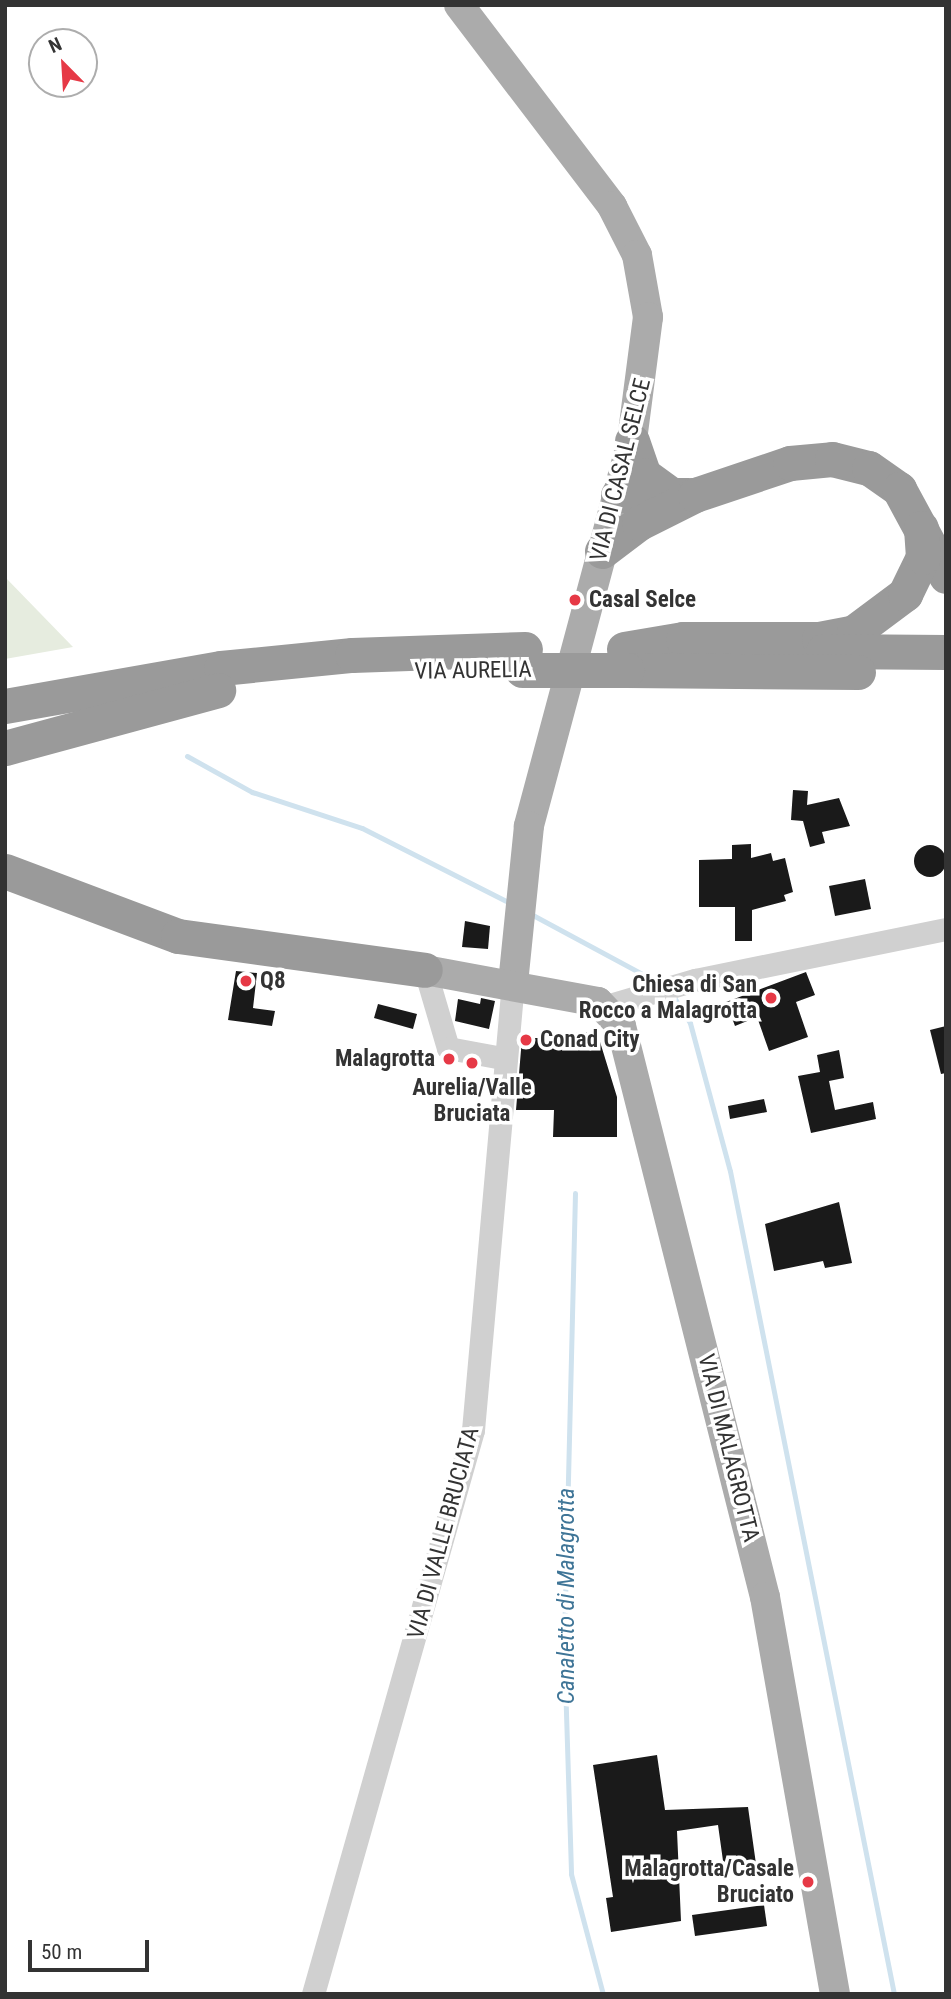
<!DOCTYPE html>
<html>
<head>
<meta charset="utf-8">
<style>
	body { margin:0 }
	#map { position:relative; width:951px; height:1999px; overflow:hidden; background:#fff; font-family:"Roboto Condensed",sans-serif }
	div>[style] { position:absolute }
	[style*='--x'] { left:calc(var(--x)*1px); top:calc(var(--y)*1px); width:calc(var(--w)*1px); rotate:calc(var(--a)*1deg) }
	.green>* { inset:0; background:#e6ecdf }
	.stream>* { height:5px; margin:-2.5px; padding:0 2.5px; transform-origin:2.5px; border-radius:2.5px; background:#cfe2ee }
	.building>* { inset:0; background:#1a1a1a }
	.round { border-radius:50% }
	.minor>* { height:23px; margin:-11.5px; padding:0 11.5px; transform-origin:11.5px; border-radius:11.5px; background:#d0d0d0 }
	.major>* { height:30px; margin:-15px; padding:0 15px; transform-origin:15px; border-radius:15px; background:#ababab }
	.highway>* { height:35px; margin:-17.5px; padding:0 17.5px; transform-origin:17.5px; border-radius:17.5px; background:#9a9a9a }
	.highway-bridge>* { height:35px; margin:-17.5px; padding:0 17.5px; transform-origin:17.5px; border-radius:17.5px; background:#9a9a9a }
	.dots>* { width:19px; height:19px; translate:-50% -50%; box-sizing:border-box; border:4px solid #fff; border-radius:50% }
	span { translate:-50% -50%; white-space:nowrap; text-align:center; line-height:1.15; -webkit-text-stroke:7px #fff; paint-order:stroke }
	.street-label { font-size:23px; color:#333 }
	.poi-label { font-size:23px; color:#333; font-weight:700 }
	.left { translate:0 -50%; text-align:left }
	.right { translate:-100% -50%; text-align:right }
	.water-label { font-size:24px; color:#3f7597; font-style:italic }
	.frame { position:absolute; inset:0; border:7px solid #333; pointer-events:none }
	.north { position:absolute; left:28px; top:28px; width:70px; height:70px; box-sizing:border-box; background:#fff; border:2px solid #adadad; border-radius:50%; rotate:336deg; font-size:19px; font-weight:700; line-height:28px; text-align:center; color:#333 }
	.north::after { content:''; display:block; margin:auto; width:24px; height:32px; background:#e63946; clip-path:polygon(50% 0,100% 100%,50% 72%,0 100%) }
	.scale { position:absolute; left:28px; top:1940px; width:121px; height:32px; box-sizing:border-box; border:4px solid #333; border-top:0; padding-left:9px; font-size:21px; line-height:24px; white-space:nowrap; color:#333; -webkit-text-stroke:5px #fff; paint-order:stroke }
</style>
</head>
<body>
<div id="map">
	<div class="green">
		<div style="clip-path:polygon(5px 577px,73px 647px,5px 659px)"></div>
	</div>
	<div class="stream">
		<div style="--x:187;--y:756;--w:74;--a:29"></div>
		<div style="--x:252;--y:792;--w:116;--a:18.1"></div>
		<div style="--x:362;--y:828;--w:161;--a:26.9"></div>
		<div style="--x:529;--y:913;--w:148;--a:28.3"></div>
		<div style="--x:672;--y:994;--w:34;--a:58"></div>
		<div style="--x:690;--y:1023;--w:153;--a:74.9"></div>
		<div style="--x:730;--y:1171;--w:839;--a:78.73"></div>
		<div style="--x:575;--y:1193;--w:456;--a:91.4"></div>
		<div style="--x:564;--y:1649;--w:225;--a:88.2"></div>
		<div style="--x:571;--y:1874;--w:124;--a:75.1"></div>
	</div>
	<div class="building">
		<div style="clip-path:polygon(793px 790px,808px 791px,807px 805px,839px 798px,850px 826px,822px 832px,825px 843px,810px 847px,803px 821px,791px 820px)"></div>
		<div style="clip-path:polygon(751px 844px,751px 858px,771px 853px,773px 861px,785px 858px,793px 892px,784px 895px,786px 901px,752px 910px,752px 941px,735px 941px,735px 907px,699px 907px,699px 860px,732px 859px,732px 845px)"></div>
		<div class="round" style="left:914px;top:845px;width:32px;height:32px"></div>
		<div style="clip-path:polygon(865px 879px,871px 909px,835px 916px,829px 886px)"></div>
		<div style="clip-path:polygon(465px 921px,490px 926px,488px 949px,462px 947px)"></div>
		<div style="clip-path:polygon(236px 971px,257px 973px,253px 1008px,275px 1011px,272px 1026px,228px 1020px)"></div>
		<div style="clip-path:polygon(806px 972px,815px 995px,796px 1002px,808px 1037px,769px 1051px,757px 1017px,735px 1026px,726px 1002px)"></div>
		<div style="clip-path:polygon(481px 998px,495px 1001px,489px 1029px,455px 1021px,458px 999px,480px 1004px)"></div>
		<div style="clip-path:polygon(378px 1004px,417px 1014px,413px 1029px,374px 1018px)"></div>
		<div style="clip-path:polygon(946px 1026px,946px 1073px,941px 1074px,930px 1030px)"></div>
		<div style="clip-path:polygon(576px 1032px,597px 1032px,617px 1097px,617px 1137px,553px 1137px,554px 1110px,516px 1110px,522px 1038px,576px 1038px)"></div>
		<div style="clip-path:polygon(839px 1050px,844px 1078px,829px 1081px,835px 1110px,873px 1102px,876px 1119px,811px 1133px,798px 1076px,820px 1072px,817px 1055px)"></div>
		<div style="clip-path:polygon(764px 1099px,767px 1112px,730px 1119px,728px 1106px)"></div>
		<div style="clip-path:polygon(839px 1202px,852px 1263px,825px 1268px,823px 1261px,774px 1271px,765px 1224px)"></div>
		<div style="clip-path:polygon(657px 1755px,665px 1810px,748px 1807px,756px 1864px,724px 1868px,718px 1825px,677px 1831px,681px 1921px,611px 1932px,606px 1898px,613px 1897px,593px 1765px)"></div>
		<div style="clip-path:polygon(764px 1905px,767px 1926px,695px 1936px,692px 1915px)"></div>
	</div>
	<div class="minor">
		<div style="--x:425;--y:970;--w:81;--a:73.6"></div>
		<div style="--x:448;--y:1048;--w:55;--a:10.5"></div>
		<div style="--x:606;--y:1006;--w:93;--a:-16.3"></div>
		<div style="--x:695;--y:980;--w:256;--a:-11.5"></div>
		<div style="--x:313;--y:1994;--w:586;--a:-74.16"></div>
		<div style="--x:473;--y:1430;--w:448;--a:-84.9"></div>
	</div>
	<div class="major">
		<div style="--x:459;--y:5;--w:253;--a:52.7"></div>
		<div style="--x:612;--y:206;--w:55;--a:63"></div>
		<div style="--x:637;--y:255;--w:63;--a:79.9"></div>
		<div style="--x:648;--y:317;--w:125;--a:97.4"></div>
		<div style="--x:632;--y:441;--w:399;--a:105"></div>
		<div style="--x:529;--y:826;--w:159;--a:95.8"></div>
		<div style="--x:425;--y:970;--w:176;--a:10.5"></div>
		<div style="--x:598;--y:1002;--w:33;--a:46"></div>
		<div style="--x:621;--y:1026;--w:589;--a:75.85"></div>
		<div style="--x:765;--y:1597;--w:403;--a:80"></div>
	</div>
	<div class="highway">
		<div style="--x:632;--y:441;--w:36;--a:71"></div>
		<div style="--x:644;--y:475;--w:34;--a:36"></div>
		<div style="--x:618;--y:495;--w:70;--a:0"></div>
		<div style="--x:602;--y:551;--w:46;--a:-37.1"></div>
		<div style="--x:639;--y:523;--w:63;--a:-26.6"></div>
		<div style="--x:695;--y:495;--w:100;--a:-18.6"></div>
		<div style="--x:790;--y:463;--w:42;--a:-5.4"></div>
		<div style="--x:832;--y:459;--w:38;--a:14"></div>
		<div style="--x:869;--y:468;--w:37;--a:35"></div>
		<div style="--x:899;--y:489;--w:99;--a:61.6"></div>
		<div style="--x:624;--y:649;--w:60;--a:-9.6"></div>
		<div style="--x:683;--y:639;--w:136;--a:0"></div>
		<div style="--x:819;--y:639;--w:36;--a:-11"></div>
		<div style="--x:854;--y:632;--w:64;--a:-36.7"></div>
		<div style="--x:905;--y:594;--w:41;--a:-64.1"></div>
		<div style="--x:923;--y:557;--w:29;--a:-94"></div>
		<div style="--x:823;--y:651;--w:123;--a:0.5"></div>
		<div style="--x:627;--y:670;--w:231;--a:0.5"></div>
		<div style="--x:5;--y:706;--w:219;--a:-10"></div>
		<div style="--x:221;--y:668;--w:132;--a:-5.7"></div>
		<div style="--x:352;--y:655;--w:173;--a:-2"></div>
		<div style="--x:5;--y:748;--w:221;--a:-15.2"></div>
		<div style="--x:5;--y:871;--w:185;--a:20.6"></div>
		<div style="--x:178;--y:936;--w:249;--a:7.8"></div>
	</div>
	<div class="highway-bridge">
		<div style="--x:522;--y:670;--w:105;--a:0"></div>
	</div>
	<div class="dots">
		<div style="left:575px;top:600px;background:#e63946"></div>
		<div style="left:246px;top:981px;background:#e63946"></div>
		<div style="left:771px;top:998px;background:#e63946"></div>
		<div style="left:526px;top:1040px;background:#e63946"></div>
		<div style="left:449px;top:1059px;background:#e63946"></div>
		<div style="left:472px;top:1063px;background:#e63946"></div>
		<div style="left:808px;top:1882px;background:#e63946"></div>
	</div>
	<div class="street-label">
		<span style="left:621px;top:470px;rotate:-76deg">VIA DI CASAL SELCE</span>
		<span style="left:473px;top:671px;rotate:-1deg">VIA AURELIA</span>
		<span style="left:728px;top:1448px;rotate:76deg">VIA DI MALAGROTTA</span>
		<span style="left:444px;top:1533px;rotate:-75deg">VIA DI VALLE BRUCIATA</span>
	</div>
	<div class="poi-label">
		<span class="left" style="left:589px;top:600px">Casal Selce</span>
		<span class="left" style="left:260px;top:981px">Q8</span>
		<span class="right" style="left:757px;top:998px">Chiesa di San<br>Rocco a Malagrotta</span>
		<span class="left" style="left:540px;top:1040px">Conad City</span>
		<span class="right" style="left:435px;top:1059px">Malagrotta</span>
		<span style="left:472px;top:1101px">Aurelia/Valle<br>Bruciata</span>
		<span class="right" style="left:794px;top:1882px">Malagrotta/Casale<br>Bruciato</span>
	</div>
	<div class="water-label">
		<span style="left:567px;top:1596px;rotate:-90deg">Canaletto di Malagrotta</span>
	</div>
	<div class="frame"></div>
	<div class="north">N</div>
	<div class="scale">50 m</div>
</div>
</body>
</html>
